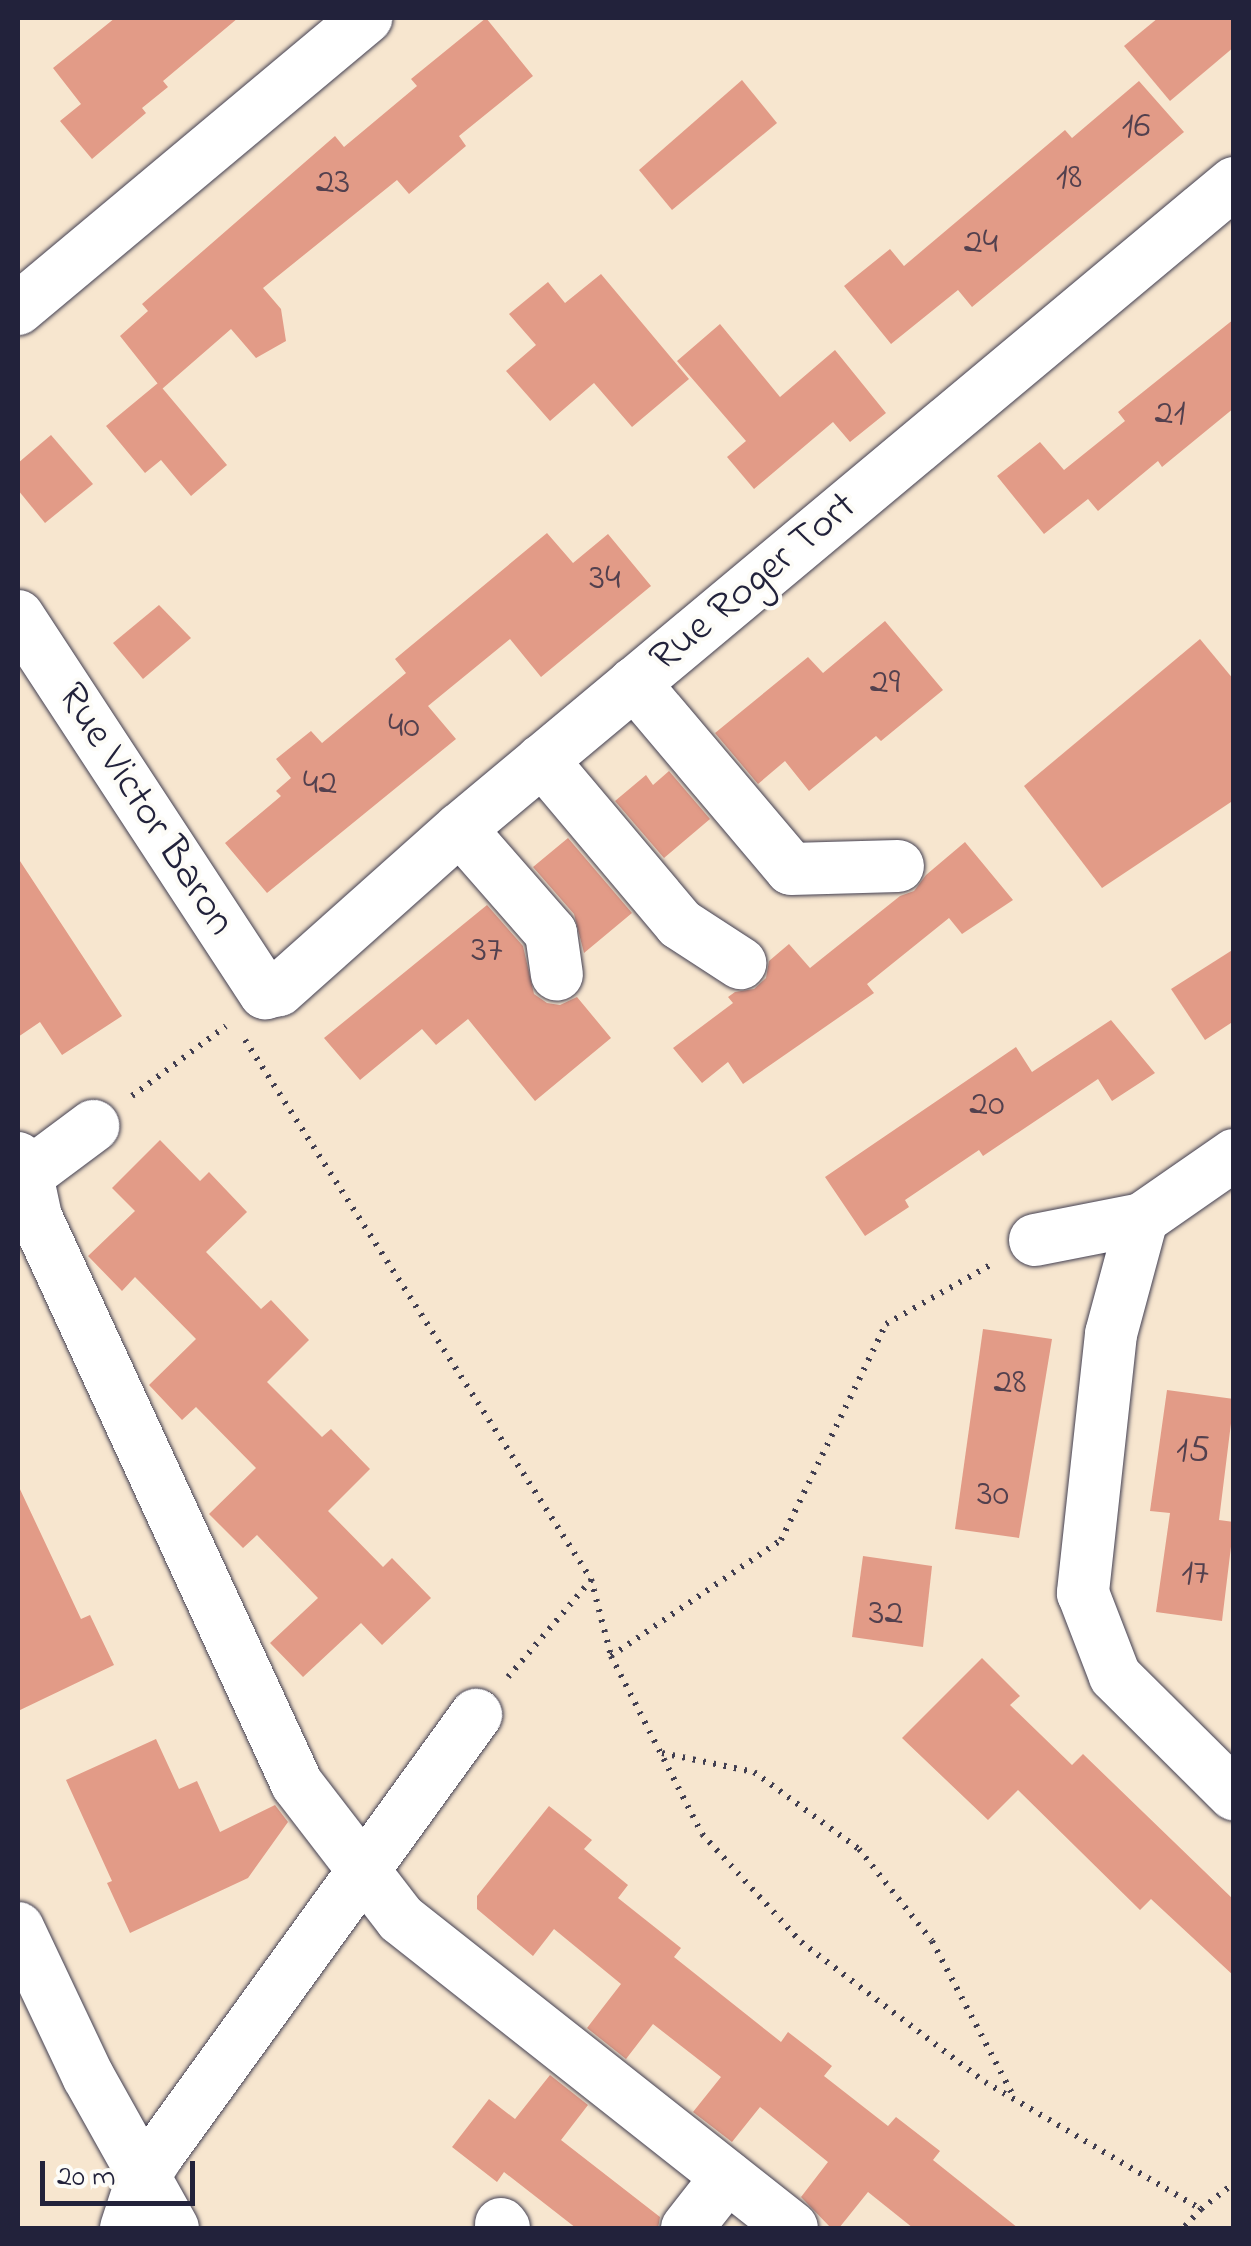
<!DOCTYPE html>
<html>
<head>
<meta charset="utf-8">
<style>
	body { margin:0 }
	#map { position:relative; width:1251px; height:2246px; overflow:hidden; background:#f7e6cf; font-family:"Indie Flower",sans-serif }
	div>[style] { position:absolute }
	[style*='--x'] { left:calc(var(--x)*1px); top:calc(var(--y)*1px); width:calc(var(--w)*1px); rotate:calc(var(--a)*1deg) }
	.building>* { inset:0; background:#e29b87 }
	.path>* { height:6px; margin-top:-3px; transform-origin:0; background:repeating-linear-gradient(90deg,#423f51 0 2.5px,transparent 0 10.5px) }
	.roads { filter:drop-shadow(0 0 2px #423f51) drop-shadow(0 0 2px #423f51) }
	.minor>* { height:52px; margin:-26px; padding:0 26px; transform-origin:26px; border-radius:26px; background:#fff }
	span { translate:-50% -50%; white-space:nowrap; text-align:center; line-height:1.15; -webkit-text-stroke:8px #fdfcf7; paint-order:stroke }
	.number-label { font-size:38px; color:#52404e }
	.number-label span { -webkit-text-stroke-width:0 }
	.street-label { font-size:42px; color:#22223b }
	.frame { position:absolute; inset:0; border:20px solid #22223b; pointer-events:none }
	.scale { position:absolute; left:40px; top:2161px; width:155px; height:45px; box-sizing:border-box; border:5px solid #22223b; border-top:0; padding-left:12px; font-size:30px; line-height:35px; white-space:nowrap; color:#22223b; -webkit-text-stroke:8px #fdfcf7; paint-order:stroke }
</style>
</head>
<body>
<div id="map">
	<div class="building">
		<div style="clip-path:polygon(115px 18px,238px 18px,163px 81px,168px 87px,142px 108px,146px 113px,92px 159px,60px 121px,81px 104px,53px 68px)"></div>
		<div style="clip-path:polygon(486px 18px,533px 76px,459px 136px,466px 146px,409px 194px,397px 180px,263px 288px,281px 309px,286px 341px,256px 358px,231px 329px,162px 389px,120px 336px,148px 311px,142px 304px,335px 136px,344px 147px,417px 86px,411px 79px)"></div>
		<div style="clip-path:polygon(1158px 18px,1234px 18px,1234px 47px,1170px 101px,1124px 46px)"></div>
		<div style="clip-path:polygon(742px 80px,777px 123px,672px 210px,639px 170px)"></div>
		<div style="clip-path:polygon(1139px 81px,1184px 132px,972px 307px,958px 290px,891px 344px,844px 286px,890px 249px,904px 266px,1065px 130px,1072px 138px)"></div>
		<div style="clip-path:polygon(601px 274px,689px 379px,632px 427px,594px 383px,550px 421px,506px 371px,536px 345px,509px 314px,548px 282px,565px 303px)"></div>
		<div style="clip-path:polygon(1234px 319px,1234px 408px,1162px 467px,1158px 461px,1098px 511px,1088px 499px,1044px 534px,997px 476px,1040px 442px,1064px 470px,1125px 421px,1118px 412px)"></div>
		<div style="clip-path:polygon(720px 324px,780px 397px,835px 350px,886px 413px,850px 442px,833px 422px,754px 489px,727px 457px,746px 441px,677px 361px)"></div>
		<div style="clip-path:polygon(158px 383px,227px 465px,191px 496px,161px 460px,145px 473px,106px 426px)"></div>
		<div style="clip-path:polygon(51px 435px,93px 484px,45px 523px,18px 490px,18px 463px)"></div>
		<div style="clip-path:polygon(547px 533px,573px 563px,608px 534px,651px 586px,541px 677px,510px 639px,428px 706px,456px 739px,267px 893px,225px 843px,281px 796px,276px 791px,291px 778px,276px 759px,311px 731px,322px 743px,406px 673px,395px 659px)"></div>
		<div style="clip-path:polygon(159px 605px,191px 638px,143px 679px,113px 643px)"></div>
		<div style="clip-path:polygon(885px 621px,943px 690px,881px 741px,876px 736px,809px 791px,785px 761px,758px 784px,715px 733px,808px 657px,823px 673px)"></div>
		<div style="clip-path:polygon(1200px 639px,1234px 680px,1234px 800px,1102px 888px,1024px 786px)"></div>
		<div style="clip-path:polygon(669px 771px,710px 819px,664px 858px,615px 801px,646px 775px,653px 785px)"></div>
		<div style="clip-path:polygon(568px 838px,632px 913px,584px 953px,574px 914px,533px 867px)"></div>
		<div style="clip-path:polygon(965px 842px,1013px 900px,962px 934px,949px 918px,867px 984px,874px 993px,743px 1084px,728px 1062px,702px 1083px,673px 1048px,733px 1003px,728px 997px,735px 992px,754px 989px,766px 978px,769px 961px,789px 944px,810px 968px,900px 896px,914px 891px,926px 875px)"></div>
		<div style="clip-path:polygon(18px 858px,122px 1016px,62px 1055px,40px 1022px,18px 1037px)"></div>
		<div style="clip-path:polygon(487px 905px,523px 946px,534px 994px,547px 1003px,560px 1005px,577px 997px,611px 1038px,535px 1101px,468px 1019px,436px 1045px,422px 1029px,360px 1080px,324px 1038px)"></div>
		<div style="clip-path:polygon(1234px 949px,1234px 1021px,1205px 1040px,1171px 989px)"></div>
		<div style="clip-path:polygon(1111px 1020px,1155px 1073px,1112px 1101px,1098px 1079px,983px 1156px,979px 1150px,905px 1200px,909px 1207px,865px 1236px,825px 1177px,1016px 1047px,1032px 1072px)"></div>
		<div style="clip-path:polygon(160px 1140px,200px 1181px,209px 1172px,247px 1212px,206px 1252px,261px 1309px,271px 1300px,309px 1340px,267px 1382px,322px 1437px,331px 1429px,370px 1469px,328px 1511px,383px 1567px,392px 1558px,431px 1598px,382px 1645px,361px 1623px,303px 1677px,270px 1643px,318px 1598px,257px 1535px,243px 1548px,209px 1514px,256px 1468px,196px 1407px,182px 1420px,149px 1385px,196px 1339px,135px 1277px,122px 1291px,88px 1256px,135px 1211px,112px 1188px)"></div>
		<div style="clip-path:polygon(983px 1329px,1052px 1339px,1019px 1538px,955px 1529px)"></div>
		<div style="clip-path:polygon(1167px 1390px,1234px 1399px,1219px 1520px,1234px 1522px,1222px 1621px,1156px 1612px,1170px 1513px,1150px 1511px)"></div>
		<div style="clip-path:polygon(18px 1485px,81px 1619px,90px 1615px,114px 1665px,18px 1711px)"></div>
		<div style="clip-path:polygon(863px 1556px,932px 1566px,923px 1647px,852px 1637px)"></div>
		<div style="clip-path:polygon(982px 1658px,1020px 1696px,1010px 1705px,1072px 1765px,1083px 1754px,1234px 1900px,1234px 1976px,1151px 1899px,1140px 1910px,1018px 1790px,988px 1820px,902px 1738px)"></div>
		<div style="clip-path:polygon(156px 1739px,179px 1789px,197px 1781px,220px 1832px,275px 1805px,288px 1822px,248px 1878px,130px 1933px,107px 1883px,112px 1881px,66px 1780px)"></div>
		<div style="clip-path:polygon(549px 1806px,592px 1840px,584px 1849px,628px 1885px,618px 1898px,681px 1948px,674px 1957px,781px 2042px,788px 2032px,832px 2066px,824px 2076px,888px 2126px,896px 2117px,940px 2151px,933px 2160px,1018px 2228px,913px 2228px,868px 2192px,839px 2228px,831px 2228px,801px 2197px,828px 2162px,760px 2107px,732px 2142px,693px 2112px,721px 2077px,653px 2024px,626px 2059px,587px 2028px,621px 1984px,554px 1929px,533px 1956px,477px 1909px,477px 1896px)"></div>
		<div style="clip-path:polygon(550px 2075px,588px 2105px,561px 2140px,660px 2217px,658px 2228px,576px 2228px,504px 2172px,497px 2182px,452px 2147px,489px 2099px,515px 2119px)"></div>
	</div>
	<div class="path">
		<div style="--x:245;--y:1040;--w:640;--a:57.3"></div>
		<div style="--x:591;--y:1579;--w:80;--a:75.4"></div>
		<div style="--x:611;--y:1656;--w:206;--a:-34.3"></div>
		<div style="--x:781;--y:1540;--w:240;--a:-64.1"></div>
		<div style="--x:886;--y:1324;--w:122;--a:-29.5"></div>
		<div style="--x:132;--y:1096;--w:117;--a:-36.7"></div>
		<div style="--x:611;--y:1656;--w:200;--a:62.9"></div>
		<div style="--x:702;--y:1834;--w:147;--a:47.5"></div>
		<div style="--x:801;--y:1942;--w:231;--a:37.3"></div>
		<div style="--x:985;--y:2082;--w:251;--a:30.5"></div>
		<div style="--x:1201;--y:2209;--w:26;--a:133"></div>
		<div style="--x:508;--y:1677;--w:128;--a:-49.4"></div>
		<div style="--x:662;--y:1753;--w:94;--a:11.7"></div>
		<div style="--x:754;--y:1772;--w:130;--a:36.3"></div>
		<div style="--x:859;--y:1849;--w:117;--a:51.6"></div>
		<div style="--x:932;--y:1941;--w:176;--a:62.3"></div>
		<div style="--x:1201;--y:2209;--w:42;--a:-38.2"></div>
	</div>
	<div class="roads">
		<div class="minor">
			<div style="--x:18;--y:309;--w:454;--a:-39.9"></div>
			<div style="--x:18;--y:616;--w:451;--a:56.8"></div>
			<div style="--x:265;--y:993;--w:14;--a:-12"></div>
			<div style="--x:279;--y:990;--w:242;--a:-41.7"></div>
			<div style="--x:460;--y:829;--w:1008;--a:-39.85"></div>
			<div style="--x:634;--y:683;--w:243;--a:49.8"></div>
			<div style="--x:791;--y:869;--w:107;--a:-1.6"></div>
			<div style="--x:542;--y:760;--w:214;--a:49.9"></div>
			<div style="--x:680;--y:924;--w:72;--a:33"></div>
			<div style="--x:460;--y:829;--w:138;--a:48.8"></div>
			<div style="--x:551;--y:933;--w:42;--a:81.9"></div>
			<div style="--x:1234;--y:1155;--w:112;--a:145.2"></div>
			<div style="--x:1142;--y:1219;--w:119;--a:105.1"></div>
			<div style="--x:1111;--y:1334;--w:261;--a:96.2"></div>
			<div style="--x:1083;--y:1593;--w:89;--a:68.9"></div>
			<div style="--x:1115;--y:1676;--w:168;--a:44.8"></div>
			<div style="--x:18;--y:1158;--w:19;--a:62"></div>
			<div style="--x:27;--y:1175;--w:43;--a:77.9"></div>
			<div style="--x:36;--y:1217;--w:624;--a:65.28"></div>
			<div style="--x:297;--y:1784;--w:170;--a:52.4"></div>
			<div style="--x:401;--y:1919;--w:498;--a:38.3"></div>
			<div style="--x:18;--y:1182;--w:94;--a:-36.7"></div>
			<div style="--x:1035;--y:1240;--w:109;--a:-11.1"></div>
			<div style="--x:18;--y:1928;--w:164;--a:64.7"></div>
			<div style="--x:88;--y:2076;--w:174;--a:60.8"></div>
			<div style="--x:501;--y:2224;--w:5;--a:53"></div>
			<div style="--x:126;--y:2228;--w:52;--a:-71.9"></div>
			<div style="--x:142;--y:2179;--w:31;--a:-57"></div>
			<div style="--x:159;--y:2153;--w:541;--a:-54.11"></div>
			<div style="--x:687;--y:2228;--w:65;--a:-51.9"></div>
		</div>
	</div>
	<div class="number-label">
		<span style="left:1136px;top:128px">16</span>
		<span style="left:1069px;top:179px">18</span>
		<span style="left:333px;top:184px">23</span>
		<span style="left:981px;top:244px">24</span>
		<span style="left:1170px;top:415px">21</span>
		<span style="left:605px;top:580px">34</span>
		<span style="left:885px;top:684px">29</span>
		<span style="left:404px;top:728px">40</span>
		<span style="left:320px;top:785px">42</span>
		<span style="left:487px;top:952px">37</span>
		<span style="left:987px;top:1106px">20</span>
		<span style="left:1010px;top:1384px">28</span>
		<span style="left:1193px;top:1452px">15</span>
		<span style="left:993px;top:1496px">30</span>
		<span style="left:1195px;top:1575px">17</span>
		<span style="left:886px;top:1615px">32</span>
	</div>
	<div class="street-label">
		<span style="left:754px;top:583px;rotate:-40deg">Rue Roger Tort</span>
		<span style="left:145px;top:810px;rotate:57deg">Rue Victor Baron</span>
	</div>
	<div class="frame"></div>
	<div class="scale">20 m</div>
</div>
</body>
</html>
